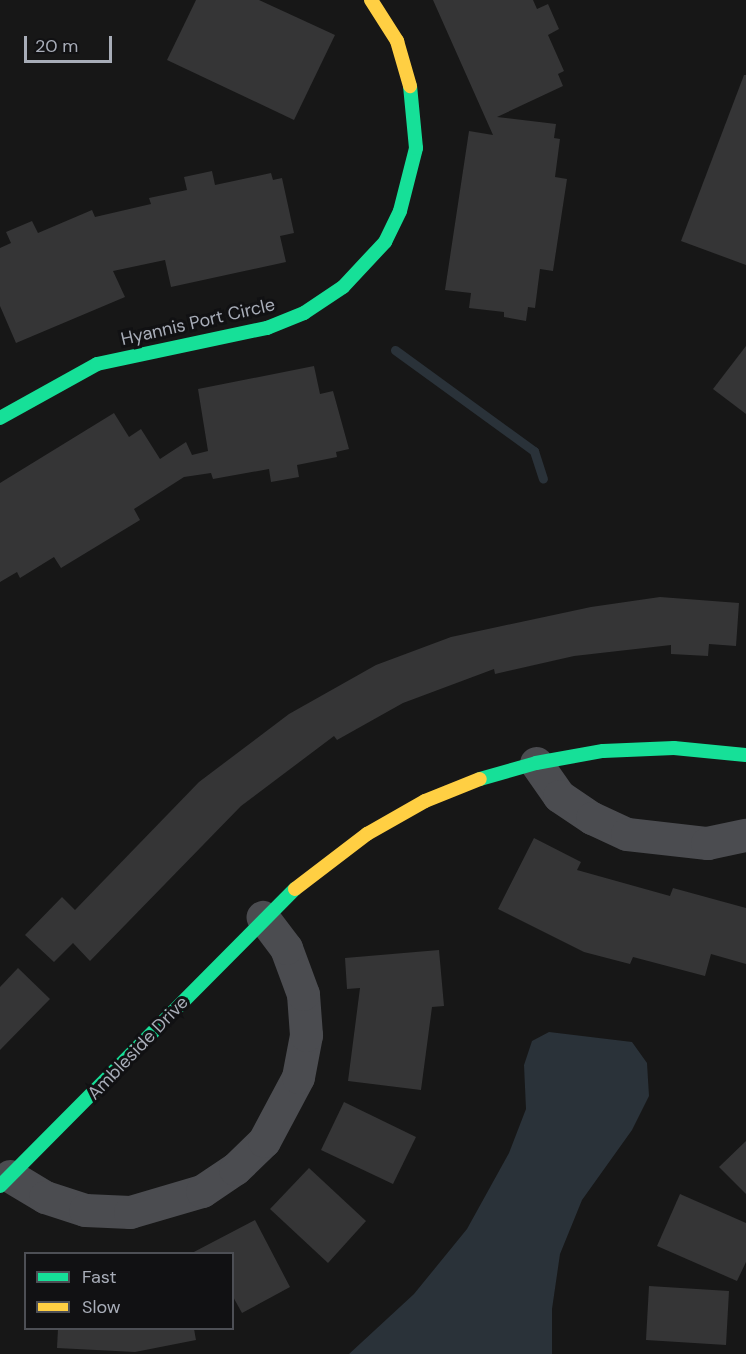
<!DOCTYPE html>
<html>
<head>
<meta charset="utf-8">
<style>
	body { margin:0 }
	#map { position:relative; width:746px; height:1354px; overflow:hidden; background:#171717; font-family:"DM Sans",sans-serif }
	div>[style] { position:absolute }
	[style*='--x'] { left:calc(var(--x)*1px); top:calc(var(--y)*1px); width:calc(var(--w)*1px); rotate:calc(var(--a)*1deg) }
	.water>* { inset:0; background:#2a3239 }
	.stream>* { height:9px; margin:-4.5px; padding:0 4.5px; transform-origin:4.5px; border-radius:4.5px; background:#2a3239 }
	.building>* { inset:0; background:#353536 }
	.street>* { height:33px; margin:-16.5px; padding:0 16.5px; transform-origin:16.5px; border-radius:16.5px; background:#4b4c50 }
	.fast>* { height:14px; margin:-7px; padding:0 7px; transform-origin:7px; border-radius:7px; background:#16e098 }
	.slow>* { height:14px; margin:-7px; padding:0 7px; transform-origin:7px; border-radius:7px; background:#ffcf43 }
	span { translate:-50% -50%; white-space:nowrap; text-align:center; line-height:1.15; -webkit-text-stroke:6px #111113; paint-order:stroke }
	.street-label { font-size:18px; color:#a8adb8 }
	.legend { position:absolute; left:24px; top:1252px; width:210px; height:78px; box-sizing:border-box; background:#111113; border:2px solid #4d4f55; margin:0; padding:8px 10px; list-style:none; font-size:18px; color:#a8adb8 }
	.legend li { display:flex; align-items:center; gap:12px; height:30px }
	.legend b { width:30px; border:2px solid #4d4f55 }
	.scale { position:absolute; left:24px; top:36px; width:88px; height:27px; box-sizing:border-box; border:3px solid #a8adb8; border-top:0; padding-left:8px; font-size:18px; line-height:21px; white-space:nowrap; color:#a8adb8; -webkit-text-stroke:4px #111113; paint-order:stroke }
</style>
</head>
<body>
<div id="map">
	<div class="water">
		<div style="clip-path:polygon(549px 1032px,632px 1042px,647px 1063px,649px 1096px,632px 1130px,582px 1200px,560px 1254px,552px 1309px,552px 1354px,349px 1354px,414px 1294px,467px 1229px,509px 1153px,526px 1109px,524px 1065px,532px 1041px)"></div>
	</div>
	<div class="stream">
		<div style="--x:395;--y:350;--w:172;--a:36"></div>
		<div style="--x:534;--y:451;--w:29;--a:72"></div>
	</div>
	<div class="building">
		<div style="clip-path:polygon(196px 0,259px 0,335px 35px,294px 120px,167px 60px)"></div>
		<div style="clip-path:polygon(433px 0,533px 0,537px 9px,548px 4px,559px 29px,548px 35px,564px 71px,558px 74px,563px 86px,497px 117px,556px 124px,554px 138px,560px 139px,555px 177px,567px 179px,553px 271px,540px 269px,535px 308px,528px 307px,526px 321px,504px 317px,504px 312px,469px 308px,471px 293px,445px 290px,469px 131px,493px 135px)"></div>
		<div style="clip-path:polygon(744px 75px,746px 75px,746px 265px,681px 241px)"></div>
		<div style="clip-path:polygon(212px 171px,215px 185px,271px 173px,273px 180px,282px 178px,294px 233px,280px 236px,286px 262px,171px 287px,165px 260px,113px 271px,125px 297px,16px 343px,0 306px,0 248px,11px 243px,6px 232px,32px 221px,38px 233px,92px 210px,95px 217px,151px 204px,149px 198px,187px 190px,184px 177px)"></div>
		<div style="clip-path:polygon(746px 346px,746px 414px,713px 389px)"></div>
		<div style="clip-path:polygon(314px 366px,320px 394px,333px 391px,349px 449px,336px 452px,337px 457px,297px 465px,299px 477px,271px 482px,269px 469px,213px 479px,211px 473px,184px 477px,134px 509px,140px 520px,61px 568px,54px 557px,20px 578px,17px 572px,0 582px,0 483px,114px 413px,129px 437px,141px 429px,160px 459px,186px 442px,192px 455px,208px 451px,198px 389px)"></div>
		<div style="clip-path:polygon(660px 597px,739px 603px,736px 646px,709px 644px,708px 656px,671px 654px,671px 645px,574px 656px,495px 674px,494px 669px,403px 703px,337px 740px,334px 736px,241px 806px,90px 961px,73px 943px,54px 962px,25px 935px,62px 897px,75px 910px,199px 782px,289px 714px,376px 665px,451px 637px,591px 607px)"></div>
		<div style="clip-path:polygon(534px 838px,581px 862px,577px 870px,670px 896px,673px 888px,746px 908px,746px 964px,711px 954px,705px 976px,633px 957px,630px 964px,584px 952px,498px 909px)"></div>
		<div style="clip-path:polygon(439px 950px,444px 1006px,432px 1007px,421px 1090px,348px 1081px,360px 988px,347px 989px,345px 958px)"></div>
		<div style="clip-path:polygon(18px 968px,50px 999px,0 1050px,0 987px)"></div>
		<div style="clip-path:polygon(344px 1102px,416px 1137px,393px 1184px,321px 1150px)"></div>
		<div style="clip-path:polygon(746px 1141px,746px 1194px,719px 1167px)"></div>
		<div style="clip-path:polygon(309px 1168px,366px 1221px,328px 1263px,270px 1209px)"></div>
		<div style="clip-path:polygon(680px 1194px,746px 1223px,746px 1262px,737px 1281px,657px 1246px)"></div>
		<div style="clip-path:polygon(255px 1220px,290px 1287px,242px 1313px,232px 1295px,232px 1254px,190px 1254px)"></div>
		<div style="clip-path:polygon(649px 1286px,729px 1291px,726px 1345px,646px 1340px)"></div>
		<div style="clip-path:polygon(58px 1329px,194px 1329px,196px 1340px,135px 1352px,57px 1348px)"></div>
	</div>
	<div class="street">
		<div style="--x:536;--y:763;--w:40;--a:55.1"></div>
		<div style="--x:559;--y:796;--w:40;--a:34"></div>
		<div style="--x:592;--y:818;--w:38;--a:25"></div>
		<div style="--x:627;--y:834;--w:81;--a:6.4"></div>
		<div style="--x:707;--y:843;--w:40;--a:-12"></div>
		<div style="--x:10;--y:1176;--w:41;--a:31"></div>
		<div style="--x:45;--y:1197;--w:42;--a:18"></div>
		<div style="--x:85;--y:1210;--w:45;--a:2.5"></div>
		<div style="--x:130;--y:1212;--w:75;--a:-16.3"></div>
		<div style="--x:202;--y:1191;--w:40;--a:-34"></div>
		<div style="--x:235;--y:1169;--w:40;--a:-44"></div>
		<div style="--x:264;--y:1141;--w:72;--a:-62"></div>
		<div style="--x:298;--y:1077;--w:43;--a:-79.2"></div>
		<div style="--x:306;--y:1035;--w:41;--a:-94.2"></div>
		<div style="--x:303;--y:994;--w:49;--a:-110.3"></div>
		<div style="--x:286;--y:948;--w:39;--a:-127"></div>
	</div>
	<div class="fast">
		<div style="--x:0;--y:418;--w:111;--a:-29.1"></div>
		<div style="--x:97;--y:364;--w:174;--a:-12"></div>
		<div style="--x:267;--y:328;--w:40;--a:-22"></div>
		<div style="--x:304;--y:313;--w:47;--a:-33.7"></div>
		<div style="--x:343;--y:287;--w:62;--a:-47"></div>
		<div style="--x:385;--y:242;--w:34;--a:-64"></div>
		<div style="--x:400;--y:211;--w:65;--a:-75.7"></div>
		<div style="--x:416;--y:148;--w:62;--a:-95.5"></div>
		<div style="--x:480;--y:779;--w:58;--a:-15.9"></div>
		<div style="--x:536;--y:763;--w:68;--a:-10.2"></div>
		<div style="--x:603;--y:751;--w:71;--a:-2.4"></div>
		<div style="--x:674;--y:748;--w:72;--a:5.6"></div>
		<div style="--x:0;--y:1186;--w:419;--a:-45.2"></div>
	</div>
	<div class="slow">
		<div style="--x:371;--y:0;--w:49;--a:57.6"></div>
		<div style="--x:397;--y:41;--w:47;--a:73.9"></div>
		<div style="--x:295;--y:889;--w:91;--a:-37.4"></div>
		<div style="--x:367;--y:834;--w:67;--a:-29.6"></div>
		<div style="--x:425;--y:801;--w:59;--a:-21.8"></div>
	</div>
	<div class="street-label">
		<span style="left:198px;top:322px;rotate:-13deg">Hyannis Port Circle</span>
		<span style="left:138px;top:1048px;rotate:-46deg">Ambleside Drive</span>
	</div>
	<ul class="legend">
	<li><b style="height:8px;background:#16e098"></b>Fast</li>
	<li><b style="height:8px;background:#ffcf43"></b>Slow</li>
	</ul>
	<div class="scale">20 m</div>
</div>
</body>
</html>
